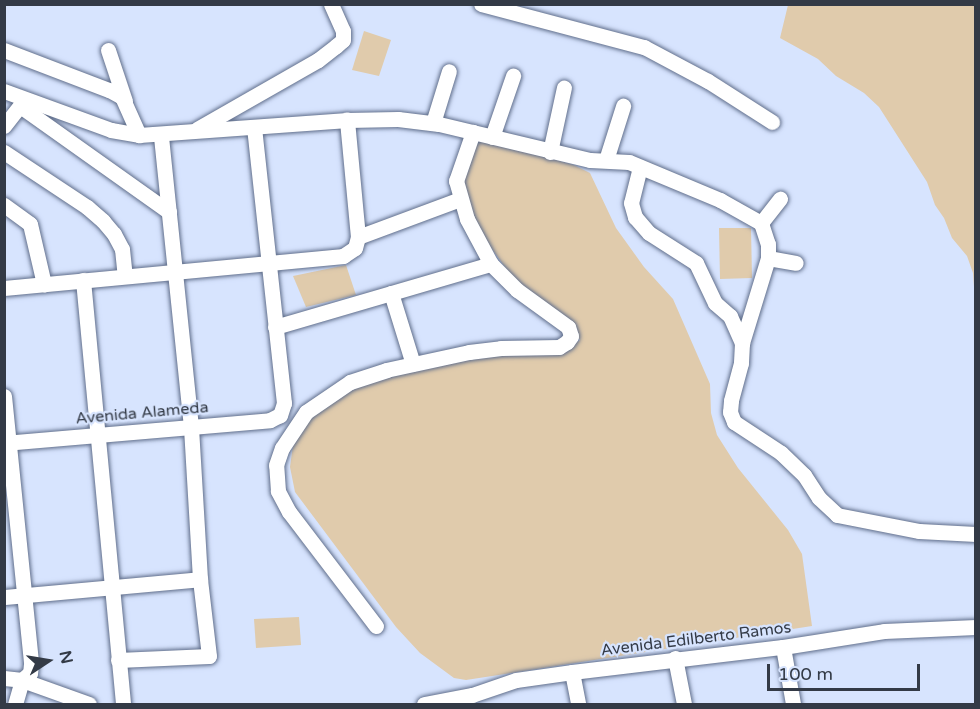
<!DOCTYPE html>
<html>
<head>
<meta charset="utf-8">
<style>
	body { margin:0 }
	#map { position:relative; width:980px; height:709px; overflow:hidden; background:#d7e4fe; font-family:"Varela Round",sans-serif }
	div>[style] { position:absolute }
	[style*='--x'] { left:calc(var(--x)*1px); top:calc(var(--y)*1px); width:calc(var(--w)*1px); rotate:calc(var(--a)*1deg) }
	.green>* { inset:0; background:#e0cbac }
	.roads { filter:drop-shadow(0 0 2px #606e8b) drop-shadow(0 0 2px #606e8b) }
	.minor>* { height:15px; margin:-7.5px; padding:0 7.5px; transform-origin:7.5px; border-radius:7.5px; background:#fff }
	span { translate:-50% -50%; white-space:nowrap; text-align:center; line-height:1.15; -webkit-text-stroke:4.5px #d7e4fe; paint-order:stroke }
	.street-label { font-size:16px; color:#333a46 }
	.frame { position:absolute; inset:0; border:6px solid #333a46; pointer-events:none }
	.north { position:absolute; left:18px; top:631px; width:60px; height:60px; -webkit-text-stroke:4px #d7e4fe; paint-order:stroke; rotate:78deg; font-size:16px; font-weight:700; line-height:24px; text-align:center; color:#333a46 }
	.north::after { content:''; display:block; margin:auto; width:21px; height:27px; background:#333a46; clip-path:polygon(50% 0,100% 100%,50% 72%,0 100%) }
	.scale { position:absolute; left:767px; top:664px; width:153px; height:27px; box-sizing:border-box; border:3px solid #333a46; border-top:0; padding-left:8px; font-size:18px; line-height:21px; white-space:nowrap; color:#333a46; -webkit-text-stroke:4px #d7e4fe; paint-order:stroke }
</style>
</head>
<body>
<div id="map">
	<div class="green">
		<div style="clip-path:polygon(788px 5px,975px 5px,975px 301px,973px 273px,967px 256px,952px 238px,944px 218px,935px 205px,927px 182px,879px 107px,864px 93px,836px 76px,818px 59px,780px 38px)"></div>
		<div style="clip-path:polygon(364px 31px,391px 40px,379px 76px,352px 70px)"></div>
		<div style="clip-path:polygon(474px 136px,574px 165px,590px 173px,616px 228px,644px 267px,673px 299px,710px 384px,711px 413px,717px 435px,738px 468px,788px 530px,802px 554px,812px 626px,466px 680px,454px 678px,420px 653px,396px 627px,295px 492px,290px 467px,293px 445px,306px 421px,350px 386px,460px 359px,572px 345px,580px 340px,570px 325px,515px 281px,474px 224px,459px 181px)"></div>
		<div style="clip-path:polygon(719px 228px,751px 228px,752px 278px,720px 279px)"></div>
		<div style="clip-path:polygon(346px 265px,356px 295px,306px 307px,293px 276px)"></div>
		<div style="clip-path:polygon(299px 617px,301px 645px,256px 648px,254px 619px)"></div>
	</div>
	<div class="roads">
		<div class="minor">
			<div style="--x:481;--y:4;--w:169;--a:14.8"></div>
			<div style="--x:644;--y:47;--w:72;--a:28"></div>
			<div style="--x:708;--y:81;--w:76;--a:32.6"></div>
			<div style="--x:4;--y:50;--w:112;--a:20.9"></div>
			<div style="--x:109;--y:90;--w:15;--a:28"></div>
			<div style="--x:122;--y:97;--w:42;--a:65.9"></div>
			<div style="--x:108;--y:50;--w:54;--a:71.6"></div>
			<div style="--x:4;--y:91;--w:114;--a:20"></div>
			<div style="--x:111;--y:130;--w:28;--a:10"></div>
			<div style="--x:139;--y:135;--w:209;--a:-4.1"></div>
			<div style="--x:347;--y:120;--w:51;--a:-1.1"></div>
			<div style="--x:398;--y:119;--w:41;--a:7"></div>
			<div style="--x:439;--y:124;--w:155;--a:13.4"></div>
			<div style="--x:590;--y:160;--w:39;--a:3"></div>
			<div style="--x:629;--y:162;--w:99;--a:22.7"></div>
			<div style="--x:720;--y:200;--w:47;--a:29.3"></div>
			<div style="--x:761;--y:223;--w:22;--a:72"></div>
			<div style="--x:768;--y:244;--w:14;--a:90"></div>
			<div style="--x:768;--y:258;--w:89;--a:107"></div>
			<div style="--x:742;--y:343;--w:20;--a:93"></div>
			<div style="--x:741;--y:363;--w:39;--a:105"></div>
			<div style="--x:731;--y:401;--w:11;--a:95"></div>
			<div style="--x:730;--y:412;--w:11;--a:68"></div>
			<div style="--x:734;--y:422;--w:56;--a:33.4"></div>
			<div style="--x:781;--y:453;--w:32;--a:44"></div>
			<div style="--x:804;--y:475;--w:27;--a:57"></div>
			<div style="--x:819;--y:498;--w:25;--a:43"></div>
			<div style="--x:837;--y:515;--w:84;--a:11"></div>
			<div style="--x:919;--y:531;--w:57;--a:3"></div>
			<div style="--x:20;--y:106;--w:183;--a:35.4"></div>
			<div style="--x:433;--y:123;--w:54;--a:-72.9"></div>
			<div style="--x:4;--y:126;--w:33;--a:-52"></div>
			<div style="--x:254;--y:127;--w:278;--a:83.8"></div>
			<div style="--x:284;--y:403;--w:13;--a:108"></div>
			<div style="--x:197;--y:129;--w:139;--a:-29.7"></div>
			<div style="--x:318;--y:60;--w:23;--a:-38"></div>
			<div style="--x:336;--y:46;--w:9;--a:-41"></div>
			<div style="--x:343;--y:40;--w:9;--a:-90"></div>
			<div style="--x:343;--y:31;--w:30;--a:-114"></div>
			<div style="--x:492;--y:137;--w:65;--a:-71"></div>
			<div style="--x:4;--y:152;--w:100;--a:33.5"></div>
			<div style="--x:87;--y:207;--w:21;--a:41"></div>
			<div style="--x:103;--y:221;--w:17;--a:50"></div>
			<div style="--x:114;--y:234;--w:17;--a:62"></div>
			<div style="--x:122;--y:249;--w:27;--a:84"></div>
			<div style="--x:550;--y:152;--w:66;--a:-77.8"></div>
			<div style="--x:606;--y:160;--w:57;--a:-72.5"></div>
			<div style="--x:640;--y:167;--w:37;--a:104"></div>
			<div style="--x:631;--y:203;--w:15;--a:74"></div>
			<div style="--x:635;--y:217;--w:21;--a:49"></div>
			<div style="--x:649;--y:233;--w:56;--a:32.6"></div>
			<div style="--x:696;--y:263;--w:44;--a:64.6"></div>
			<div style="--x:715;--y:303;--w:20;--a:41"></div>
			<div style="--x:730;--y:316;--w:30;--a:66"></div>
			<div style="--x:4;--y:205;--w:32;--a:36"></div>
			<div style="--x:30;--y:224;--w:62;--a:76.9"></div>
			<div style="--x:761;--y:223;--w:31;--a:-52"></div>
			<div style="--x:358;--y:237;--w:109;--a:-20.4"></div>
			<div style="--x:768;--y:258;--w:28;--a:10"></div>
			<div style="--x:83;--y:280;--w:426;--a:84.6"></div>
			<div style="--x:4;--y:288;--w:341;--a:-5.4"></div>
			<div style="--x:343;--y:256;--w:14;--a:-34"></div>
			<div style="--x:355;--y:248;--w:11;--a:-75"></div>
			<div style="--x:358;--y:237;--w:118;--a:-95.4"></div>
			<div style="--x:391;--y:293;--w:74;--a:72.8"></div>
			<div style="--x:275;--y:327;--w:225;--a:-16.3"></div>
			<div style="--x:4;--y:396;--w:269;--a:84.2"></div>
			<div style="--x:31;--y:664;--w:9;--a:96"></div>
			<div style="--x:30;--y:673;--w:11;--a:139"></div>
			<div style="--x:22;--y:680;--w:25;--a:106"></div>
			<div style="--x:4;--y:443;--w:267;--a:-4.9"></div>
			<div style="--x:270;--y:420;--w:11;--a:-27"></div>
			<div style="--x:4;--y:597;--w:197;--a:-5.2"></div>
			<div style="--x:376;--y:626;--w:143;--a:-127.3"></div>
			<div style="--x:289;--y:512;--w:24;--a:-118"></div>
			<div style="--x:278;--y:491;--w:26;--a:-94"></div>
			<div style="--x:276;--y:465;--w:18;--a:-71"></div>
			<div style="--x:282;--y:448;--w:43;--a:-56.3"></div>
			<div style="--x:306;--y:412;--w:53;--a:-34.3"></div>
			<div style="--x:350;--y:382;--w:38;--a:-18"></div>
			<div style="--x:386;--y:370;--w:85;--a:-12.2"></div>
			<div style="--x:469;--y:352;--w:32;--a:-7"></div>
			<div style="--x:501;--y:348;--w:58;--a:-1"></div>
			<div style="--x:559;--y:347;--w:9;--a:-32"></div>
			<div style="--x:567;--y:342;--w:7;--a:-56"></div>
			<div style="--x:571;--y:336;--w:9;--a:-108"></div>
			<div style="--x:568;--y:327;--w:63;--a:-144"></div>
			<div style="--x:517;--y:290;--w:37;--a:-135"></div>
			<div style="--x:491;--y:264;--w:51;--a:-118.1"></div>
			<div style="--x:467;--y:219;--w:40;--a:-106"></div>
			<div style="--x:456;--y:181;--w:52;--a:-70.9"></div>
			<div style="--x:783;--y:647;--w:58;--a:80"></div>
			<div style="--x:675;--y:658;--w:47;--a:78.9"></div>
			<div style="--x:118;--y:660;--w:91;--a:-2.5"></div>
			<div style="--x:209;--y:656;--w:78;--a:-96.7"></div>
			<div style="--x:200;--y:579;--w:152;--a:-93.4"></div>
			<div style="--x:191;--y:427;--w:294;--a:-95.9"></div>
			<div style="--x:572;--y:672;--w:33;--a:79"></div>
			<div style="--x:4;--y:678;--w:18;--a:6"></div>
			<div style="--x:22;--y:680;--w:71;--a:19.7"></div>
			<div style="--x:424;--y:704;--w:49;--a:-10.6"></div>
			<div style="--x:472;--y:695;--w:46;--a:-18.8"></div>
			<div style="--x:516;--y:680;--w:57;--a:-8.1"></div>
			<div style="--x:572;--y:672;--w:212;--a:-6.8"></div>
			<div style="--x:783;--y:647;--w:102;--a:-9"></div>
			<div style="--x:884;--y:631;--w:92;--a:-2.5"></div>
		</div>
	</div>
	<div class="street-label">
		<span style="left:142px;top:413px;rotate:-5deg">Avenida Alameda</span>
		<span style="left:696px;top:639px;rotate:-7deg">Avenida Edilberto Ramos</span>
	</div>
	<div class="frame"></div>
	<div class="north">N</div>
	<div class="scale">100 m</div>
</div>
</body>
</html>
